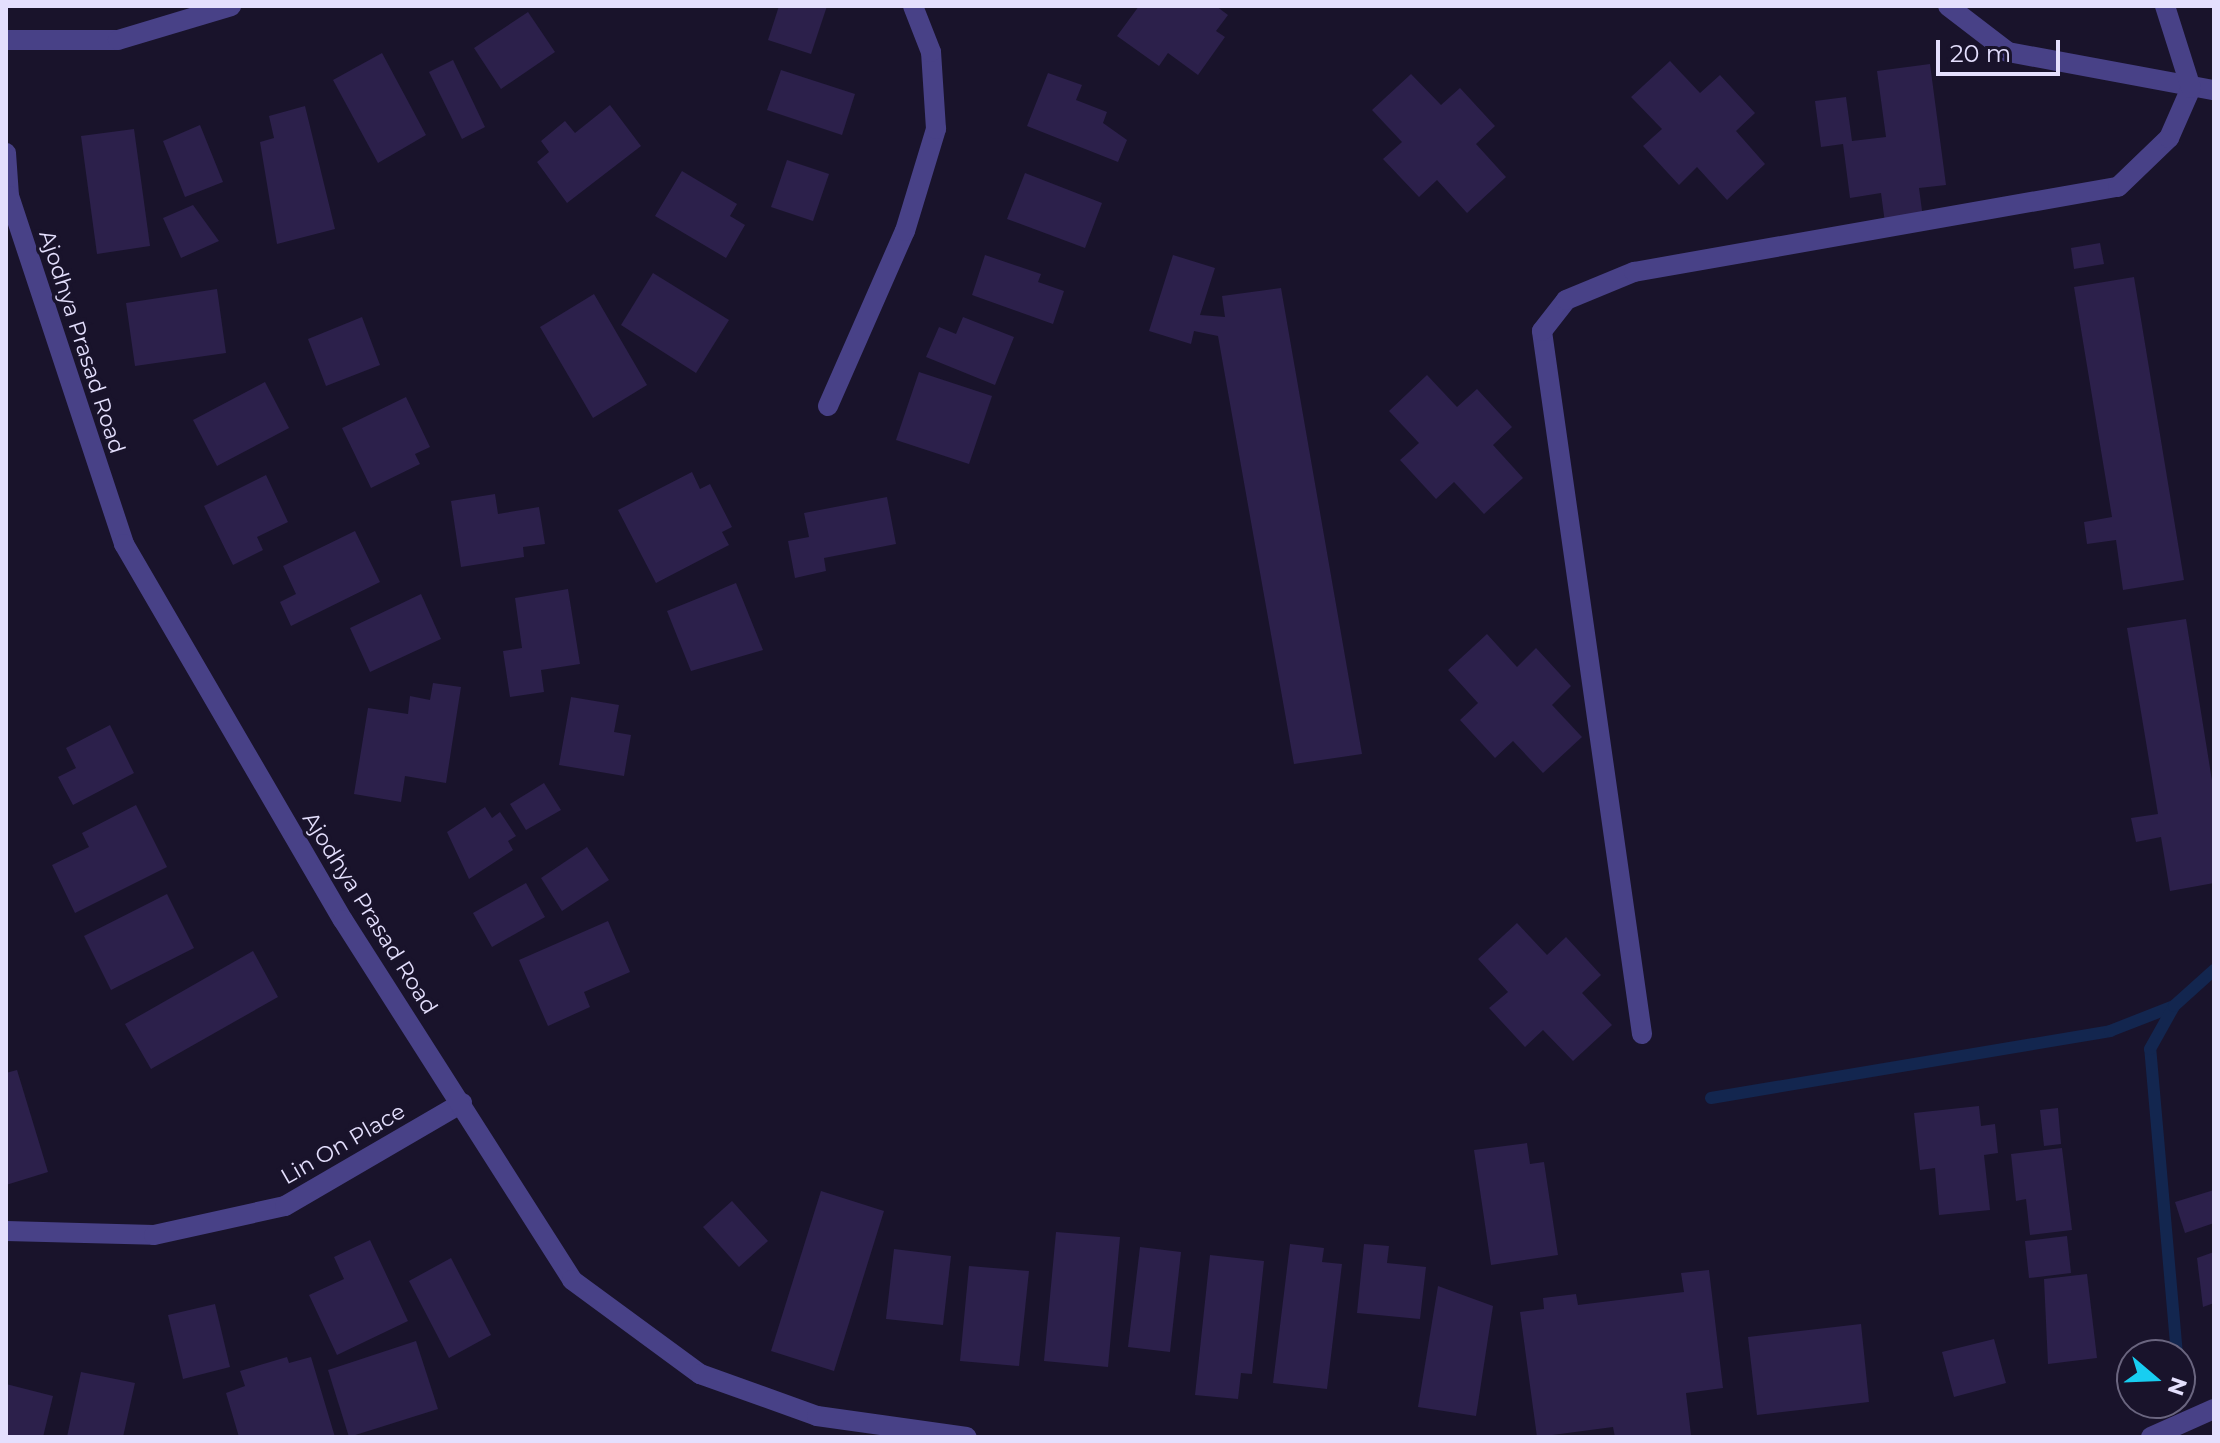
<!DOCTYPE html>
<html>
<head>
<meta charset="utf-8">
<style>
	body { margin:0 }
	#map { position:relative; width:2220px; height:1443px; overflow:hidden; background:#19132b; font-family:Montserrat,sans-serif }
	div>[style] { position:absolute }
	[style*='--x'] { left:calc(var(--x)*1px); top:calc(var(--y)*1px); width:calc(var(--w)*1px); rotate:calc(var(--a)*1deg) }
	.stream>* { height:12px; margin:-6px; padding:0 6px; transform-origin:6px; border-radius:6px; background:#13264f }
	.building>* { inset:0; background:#2c204b }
	.minor>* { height:20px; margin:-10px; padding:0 10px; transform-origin:10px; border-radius:10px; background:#484187 }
	.tertiary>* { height:20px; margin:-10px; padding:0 10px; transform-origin:10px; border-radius:10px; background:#484187 }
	span { translate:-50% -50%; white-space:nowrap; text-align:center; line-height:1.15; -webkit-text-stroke:7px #19132b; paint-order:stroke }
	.street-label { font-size:22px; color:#e4dffd }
	.frame { position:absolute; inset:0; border:8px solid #e4dffd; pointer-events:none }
	.north { position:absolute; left:2116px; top:1339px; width:80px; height:80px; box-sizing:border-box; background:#19132b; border:2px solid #6a657f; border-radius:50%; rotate:109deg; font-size:22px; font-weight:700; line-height:32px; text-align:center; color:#e4dffd }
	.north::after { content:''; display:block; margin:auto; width:28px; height:36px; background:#18cef1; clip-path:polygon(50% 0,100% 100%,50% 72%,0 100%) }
	.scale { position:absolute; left:1936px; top:40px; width:124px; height:36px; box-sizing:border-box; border:4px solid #e4dffd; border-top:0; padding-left:10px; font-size:24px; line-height:28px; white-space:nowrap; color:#e4dffd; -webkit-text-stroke:6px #19132b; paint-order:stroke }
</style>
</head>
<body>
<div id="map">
	<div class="stream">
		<div style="--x:1711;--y:1098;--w:405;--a:-9.5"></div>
		<div style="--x:2110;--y:1031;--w:69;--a:-21.3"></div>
		<div style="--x:2177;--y:1355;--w:307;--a:-95"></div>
		<div style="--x:2150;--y:1049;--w:49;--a:-60.8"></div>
		<div style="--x:2174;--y:1006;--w:54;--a:-42"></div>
	</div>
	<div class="building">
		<div style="clip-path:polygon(779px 6px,827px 6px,811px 54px,768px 40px)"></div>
		<div style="clip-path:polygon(1139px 6px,1216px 6px,1228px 15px,1216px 31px,1225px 37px,1198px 75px,1168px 53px,1159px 66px,1117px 36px)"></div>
		<div style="clip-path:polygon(528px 12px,555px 52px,501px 89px,474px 48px)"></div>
		<div style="clip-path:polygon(382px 53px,426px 135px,378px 163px,333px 80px)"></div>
		<div style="clip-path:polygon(453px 60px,485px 127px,462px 139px,429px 72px)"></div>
		<div style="clip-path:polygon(1670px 61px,1700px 93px,1720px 75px,1755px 113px,1736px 131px,1765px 164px,1727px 200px,1697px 167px,1679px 185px,1643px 146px,1662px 129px,1631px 97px)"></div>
		<div style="clip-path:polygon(1930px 64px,1946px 185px,1919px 188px,1923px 218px,1885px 223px,1881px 193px,1850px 198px,1843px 144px,1821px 147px,1815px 101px,1846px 97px,1852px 141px,1886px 137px,1877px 71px)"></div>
		<div style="clip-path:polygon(781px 70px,855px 94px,842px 135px,767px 110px)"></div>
		<div style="clip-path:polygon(1048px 73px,1082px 85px,1076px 100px,1107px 112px,1103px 123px,1127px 140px,1118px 162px,1027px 126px)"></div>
		<div style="clip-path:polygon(1411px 74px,1441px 105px,1460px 88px,1495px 126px,1476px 144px,1506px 177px,1467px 213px,1437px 180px,1419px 197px,1383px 159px,1402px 142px,1372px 110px)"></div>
		<div style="clip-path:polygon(610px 105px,641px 146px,567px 203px,537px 162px,549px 152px,541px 141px,565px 121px,575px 133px)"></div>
		<div style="clip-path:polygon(305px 106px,335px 229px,277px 244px,260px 142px,274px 138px,269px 116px)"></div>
		<div style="clip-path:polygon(200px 125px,223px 182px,185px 197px,163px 141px)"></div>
		<div style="clip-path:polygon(134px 129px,150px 246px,97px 254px,81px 136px)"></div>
		<div style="clip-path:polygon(787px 160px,829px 174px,813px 221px,771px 207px)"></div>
		<div style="clip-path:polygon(682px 171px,737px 204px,730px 216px,745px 225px,726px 258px,655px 216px)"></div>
		<div style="clip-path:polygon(1025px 173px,1102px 203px,1085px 248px,1007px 219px)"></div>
		<div style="clip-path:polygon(193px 205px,219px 241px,181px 258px,163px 218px)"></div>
		<div style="clip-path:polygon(2100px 243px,2104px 264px,2074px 269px,2071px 248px)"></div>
		<div style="clip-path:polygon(985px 255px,1041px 274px,1038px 282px,1064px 291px,1053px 324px,972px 295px)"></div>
		<div style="clip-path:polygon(1173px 255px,1215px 268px,1200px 315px,1225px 317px,1222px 296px,1281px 288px,1362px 754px,1294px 764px,1218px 336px,1194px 331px,1191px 344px,1149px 331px)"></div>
		<div style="clip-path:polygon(653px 273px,729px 320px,696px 373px,621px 325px)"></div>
		<div style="clip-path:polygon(2134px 277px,2184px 580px,2123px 590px,2116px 540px,2087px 544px,2084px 522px,2112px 517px,2074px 287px)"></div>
		<div style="clip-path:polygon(217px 289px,226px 353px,135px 366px,126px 303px)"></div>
		<div style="clip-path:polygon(594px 294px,647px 385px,593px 418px,540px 327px)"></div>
		<div style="clip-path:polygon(362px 317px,380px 365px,326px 386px,308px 339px)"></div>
		<div style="clip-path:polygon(963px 317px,1014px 337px,995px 385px,926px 357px,939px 327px,956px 334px)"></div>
		<div style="clip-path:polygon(919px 372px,992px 396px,969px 464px,896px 440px)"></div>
		<div style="clip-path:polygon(1427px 375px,1457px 407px,1477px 389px,1512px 427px,1493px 445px,1523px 478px,1484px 514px,1454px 482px,1436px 499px,1400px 460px,1419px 443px,1389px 411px)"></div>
		<div style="clip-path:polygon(265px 382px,289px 428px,217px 466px,193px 420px)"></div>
		<div style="clip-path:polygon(406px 397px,430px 447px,415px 454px,420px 464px,371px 488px,342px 428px)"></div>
		<div style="clip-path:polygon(692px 472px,700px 489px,710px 484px,732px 527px,722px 532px,729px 545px,656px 583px,618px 510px)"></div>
		<div style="clip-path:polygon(266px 475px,288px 522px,257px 537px,263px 550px,233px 565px,204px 506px)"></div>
		<div style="clip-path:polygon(495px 494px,498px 514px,539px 507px,545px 544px,523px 547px,524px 557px,461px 567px,451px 501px)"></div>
		<div style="clip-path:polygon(887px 497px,896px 544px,824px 558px,826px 571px,795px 578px,788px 541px,809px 537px,804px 513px)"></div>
		<div style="clip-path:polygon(355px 531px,380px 582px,291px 626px,280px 602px,296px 594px,283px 566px)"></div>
		<div style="clip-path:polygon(736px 583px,763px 650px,691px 671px,667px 611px)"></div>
		<div style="clip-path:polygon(568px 589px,580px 664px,541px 670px,544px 692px,510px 697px,503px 651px,522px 648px,515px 598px)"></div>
		<div style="clip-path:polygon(421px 594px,441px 639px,370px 672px,350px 628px)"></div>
		<div style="clip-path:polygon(2186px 619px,2214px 793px,2214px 883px,2170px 891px,2161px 837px,2136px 842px,2131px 818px,2158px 814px,2127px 628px)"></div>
		<div style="clip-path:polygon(1487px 634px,1517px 667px,1536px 648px,1571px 686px,1552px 705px,1582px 737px,1543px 773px,1513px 741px,1495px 758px,1460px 720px,1478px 703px,1448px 670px)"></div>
		<div style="clip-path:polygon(433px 683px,461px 687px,446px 783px,405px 776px,401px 802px,354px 794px,368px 708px,408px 714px,410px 696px,430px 700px)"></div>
		<div style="clip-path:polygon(571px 697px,619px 705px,614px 732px,631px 735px,624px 776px,559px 765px)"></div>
		<div style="clip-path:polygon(110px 725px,134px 773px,73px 805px,58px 777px,76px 768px,66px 748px)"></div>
		<div style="clip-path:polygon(544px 783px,561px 810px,526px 830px,510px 804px)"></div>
		<div style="clip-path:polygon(136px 805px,167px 867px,75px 913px,52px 865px,89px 847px,82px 833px)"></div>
		<div style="clip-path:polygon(485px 807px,492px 818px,500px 812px,516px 836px,508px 841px,513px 850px,469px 879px,447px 832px)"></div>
		<div style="clip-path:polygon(587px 847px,609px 880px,562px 911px,541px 878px)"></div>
		<div style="clip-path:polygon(526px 883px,545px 917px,492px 947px,473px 913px)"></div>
		<div style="clip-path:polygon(167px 894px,194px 948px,111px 990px,84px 936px)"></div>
		<div style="clip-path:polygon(608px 921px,630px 972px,584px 992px,590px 1007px,548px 1026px,519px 960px)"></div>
		<div style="clip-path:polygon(1517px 923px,1547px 955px,1566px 937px,1601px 975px,1582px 993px,1612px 1025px,1573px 1061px,1543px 1030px,1525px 1047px,1489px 1008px,1508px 992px,1478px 959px)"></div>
		<div style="clip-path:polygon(253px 951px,278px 997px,151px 1069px,125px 1024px)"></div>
		<div style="clip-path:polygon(17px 1070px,48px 1172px,6px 1185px,6px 1073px)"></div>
		<div style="clip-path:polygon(1979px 1106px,1981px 1126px,1995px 1124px,1998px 1153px,1984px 1155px,1990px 1210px,1939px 1215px,1935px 1168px,1920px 1170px,1914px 1113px)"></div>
		<div style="clip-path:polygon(2058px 1108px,2061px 1144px,2044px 1146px,2040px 1110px)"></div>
		<div style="clip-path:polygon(1527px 1143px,1530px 1164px,1544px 1162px,1558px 1255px,1491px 1265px,1474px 1150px)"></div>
		<div style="clip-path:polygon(2062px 1148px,2072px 1230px,2030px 1235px,2026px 1199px,2016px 1201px,2011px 1154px)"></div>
		<div style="clip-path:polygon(2214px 1190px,2214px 1223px,2185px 1233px,2175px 1202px)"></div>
		<div style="clip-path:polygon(821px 1191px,884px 1211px,834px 1371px,771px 1351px)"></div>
		<div style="clip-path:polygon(732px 1201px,768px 1241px,739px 1267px,703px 1227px)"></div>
		<div style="clip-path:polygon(1056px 1232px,1120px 1237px,1108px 1367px,1044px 1361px)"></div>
		<div style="clip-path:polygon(2067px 1236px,2071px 1273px,2029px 1278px,2025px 1241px)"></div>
		<div style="clip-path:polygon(370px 1240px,408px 1321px,337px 1355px,309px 1295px,344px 1279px,334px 1257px)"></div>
		<div style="clip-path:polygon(1290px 1244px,1324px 1248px,1322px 1262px,1342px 1264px,1327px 1389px,1273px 1383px)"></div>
		<div style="clip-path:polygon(1364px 1244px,1389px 1246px,1387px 1263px,1426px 1267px,1420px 1319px,1357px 1313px)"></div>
		<div style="clip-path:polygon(1140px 1247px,1181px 1252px,1170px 1352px,1128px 1347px)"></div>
		<div style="clip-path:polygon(894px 1249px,951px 1256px,943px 1325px,886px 1319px)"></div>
		<div style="clip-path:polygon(2214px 1252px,2214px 1303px,2203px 1307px,2197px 1258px)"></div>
		<div style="clip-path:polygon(1210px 1255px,1264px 1261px,1252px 1374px,1241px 1373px,1238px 1399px,1195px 1395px)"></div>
		<div style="clip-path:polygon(451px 1258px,491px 1335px,449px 1358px,409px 1281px)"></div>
		<div style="clip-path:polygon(969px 1266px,1029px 1271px,1019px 1366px,960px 1361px)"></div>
		<div style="clip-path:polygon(1709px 1270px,1723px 1388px,1686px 1393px,1691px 1435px,1615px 1437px,1613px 1427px,1537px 1437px,1520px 1312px,1544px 1309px,1543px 1298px,1576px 1294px,1578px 1305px,1684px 1292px,1681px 1273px)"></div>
		<div style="clip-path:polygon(2087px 1274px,2097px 1358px,2048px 1364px,2044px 1279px)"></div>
		<div style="clip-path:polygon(1438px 1286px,1493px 1306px,1476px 1416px,1418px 1407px)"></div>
		<div style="clip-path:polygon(215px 1304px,230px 1367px,183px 1379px,168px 1315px)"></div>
		<div style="clip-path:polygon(1861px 1324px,1869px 1402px,1757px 1415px,1748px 1337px)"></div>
		<div style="clip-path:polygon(1994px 1339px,2006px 1383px,1954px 1397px,1942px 1352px)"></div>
		<div style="clip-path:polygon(416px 1341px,438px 1409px,349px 1437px,328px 1370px)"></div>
		<div style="clip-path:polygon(287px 1357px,289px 1363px,311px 1357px,335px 1437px,239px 1437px,226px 1393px,245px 1386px,240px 1371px)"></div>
		<div style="clip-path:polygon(81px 1372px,135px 1383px,123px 1437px,67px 1437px)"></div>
		<div style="clip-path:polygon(6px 1384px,53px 1396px,43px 1437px,6px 1437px)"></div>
	</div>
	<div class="minor">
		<div style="--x:1948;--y:6;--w:76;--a:37.5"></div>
		<div style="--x:2008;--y:52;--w:209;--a:10.5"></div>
		<div style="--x:6;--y:40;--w:112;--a:0"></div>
		<div style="--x:118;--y:40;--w:118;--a:-16.7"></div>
		<div style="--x:828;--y:406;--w:191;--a:-66.3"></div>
		<div style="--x:905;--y:231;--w:107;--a:-73.1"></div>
		<div style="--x:936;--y:129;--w:77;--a:-93.7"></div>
		<div style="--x:931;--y:52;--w:49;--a:-111.4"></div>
		<div style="--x:1642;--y:1034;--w:710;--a:-98.1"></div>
		<div style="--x:1542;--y:331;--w:39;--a:-52"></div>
		<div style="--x:1566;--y:300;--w:74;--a:-22.4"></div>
		<div style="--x:1634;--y:272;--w:491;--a:-10"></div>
		<div style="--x:2118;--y:187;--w:71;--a:-43.9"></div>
		<div style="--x:2169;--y:138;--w:55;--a:-66.3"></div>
		<div style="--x:2191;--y:88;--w:86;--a:-107.6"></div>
		<div style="--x:6;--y:1231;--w:148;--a:1.5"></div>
		<div style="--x:154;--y:1235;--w:134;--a:-12.5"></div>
		<div style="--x:285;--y:1206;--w:205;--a:-30.2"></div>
	</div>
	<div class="tertiary">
		<div style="--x:6;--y:153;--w:43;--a:86"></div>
		<div style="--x:9;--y:196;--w:367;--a:71.7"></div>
		<div style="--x:124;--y:544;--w:435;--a:59.8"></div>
		<div style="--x:343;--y:920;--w:427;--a:57.5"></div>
		<div style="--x:572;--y:1280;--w:159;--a:36.3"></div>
		<div style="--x:700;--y:1374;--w:124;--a:19.7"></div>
		<div style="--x:817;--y:1416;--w:151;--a:8"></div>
		<div style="--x:2151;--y:1437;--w:69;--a:-24"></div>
	</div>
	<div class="street-label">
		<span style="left:82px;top:342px;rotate:72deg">Ajodhya Prasad Road</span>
		<span style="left:370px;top:913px;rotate:58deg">Ajodhya Prasad Road</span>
		<span style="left:343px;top:1144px;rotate:-30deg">Lin On Place</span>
	</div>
	<div class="frame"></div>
	<div class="north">N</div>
	<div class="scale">20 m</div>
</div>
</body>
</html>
